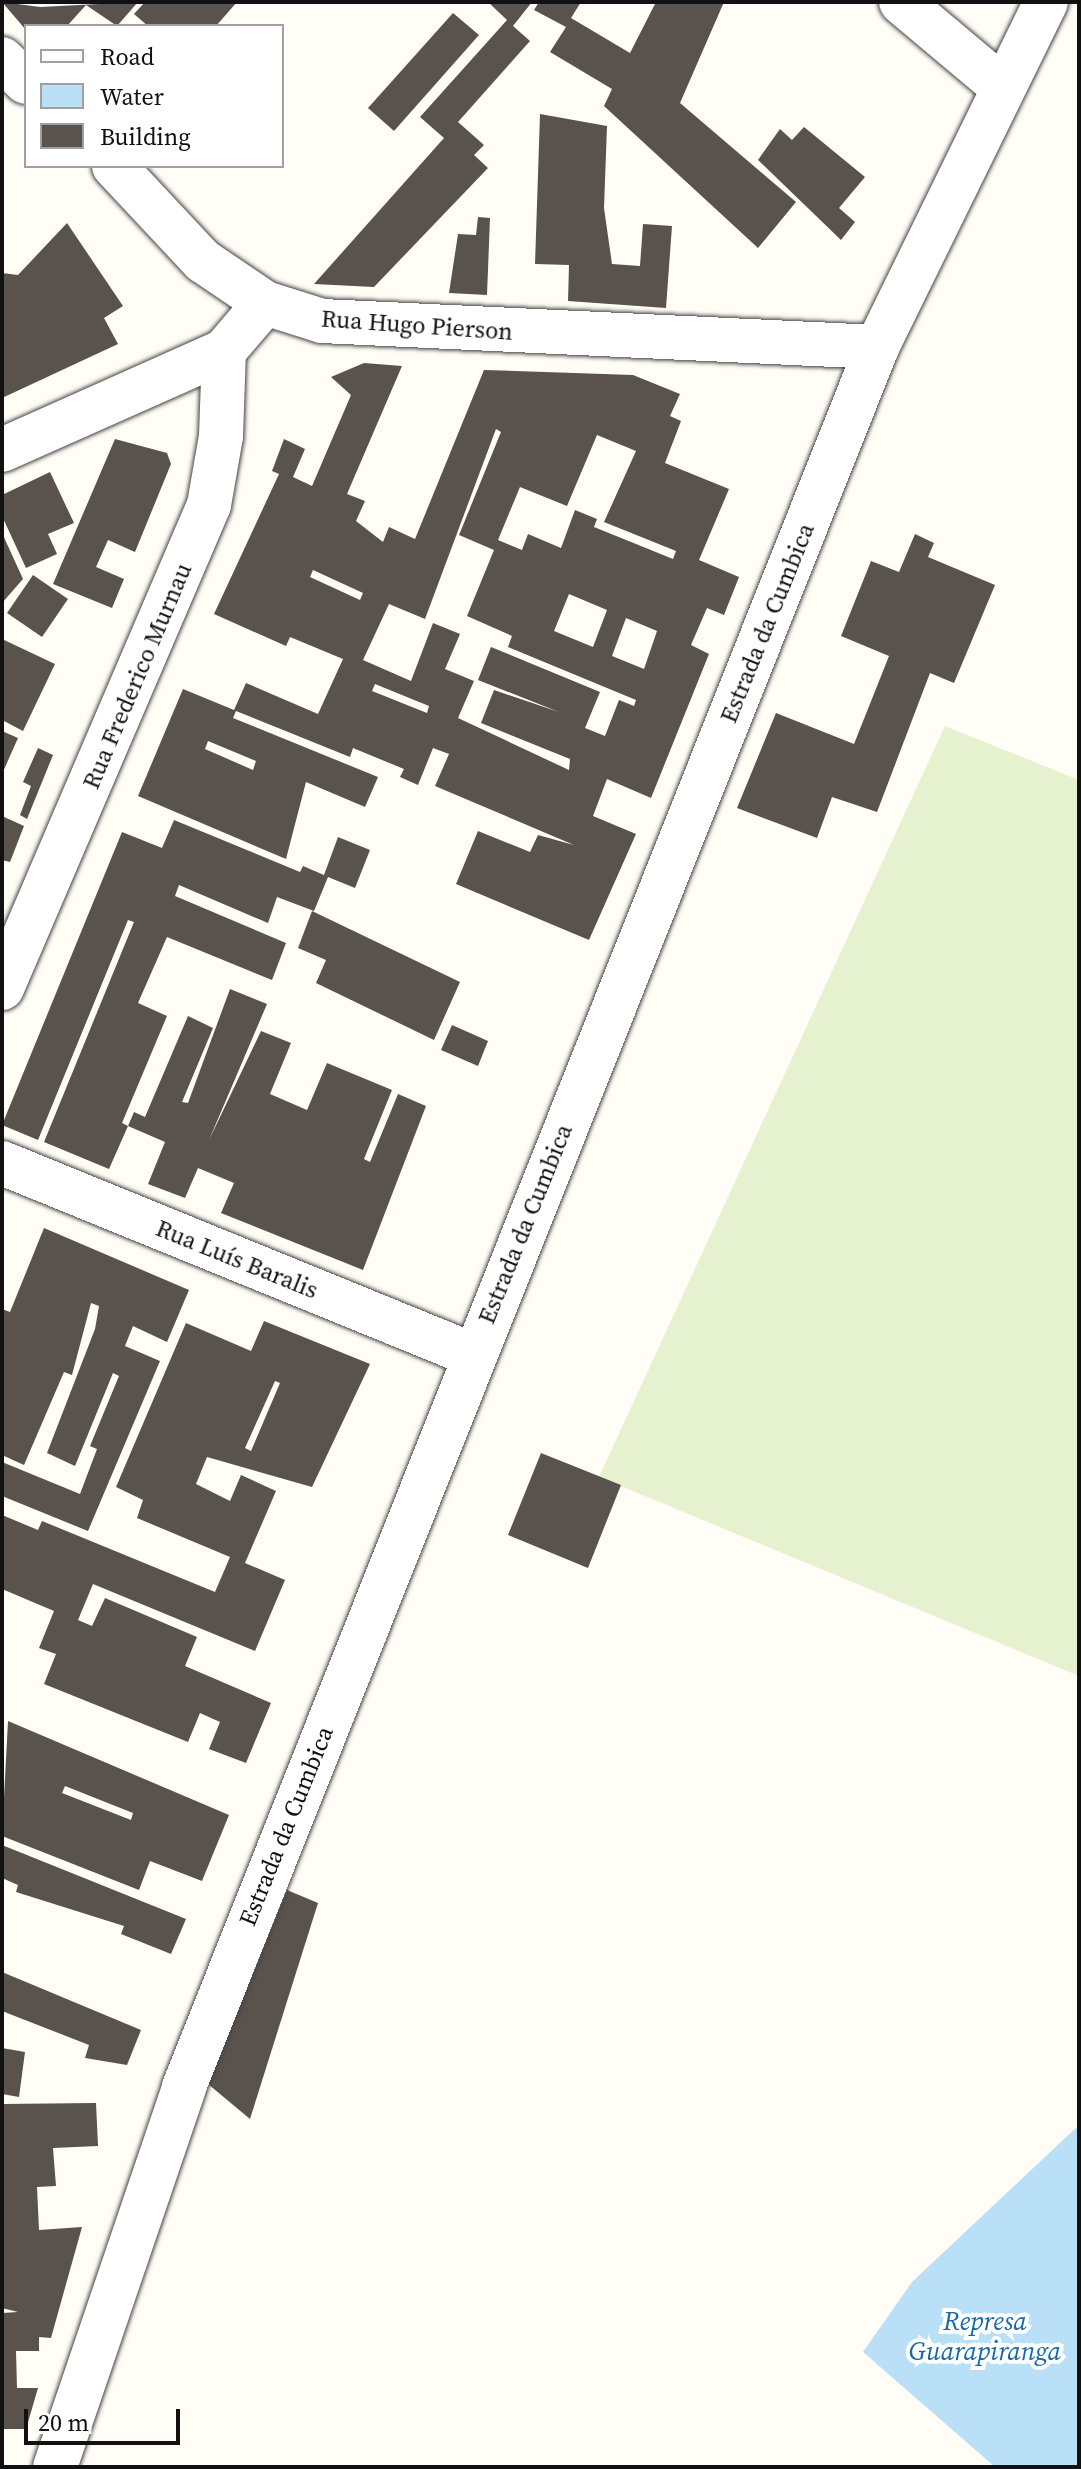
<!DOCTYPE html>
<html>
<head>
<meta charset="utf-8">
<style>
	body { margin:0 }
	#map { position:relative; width:1081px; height:2469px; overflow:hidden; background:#fffdf5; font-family:"Source Serif 4",serif }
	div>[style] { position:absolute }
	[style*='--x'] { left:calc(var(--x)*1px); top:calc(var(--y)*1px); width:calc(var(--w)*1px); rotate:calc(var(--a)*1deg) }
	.pitch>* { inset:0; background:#e6f2cf }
	.water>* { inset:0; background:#b9e0f7 }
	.building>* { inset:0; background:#5a524d }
	.roads { filter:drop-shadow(0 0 2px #444) drop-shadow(0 0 2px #444) }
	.minor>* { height:44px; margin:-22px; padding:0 22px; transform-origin:22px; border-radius:22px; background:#fff }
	span { translate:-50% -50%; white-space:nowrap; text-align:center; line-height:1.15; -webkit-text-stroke:8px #fff; paint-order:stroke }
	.street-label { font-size:24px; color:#111 }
	.water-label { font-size:26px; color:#1768a6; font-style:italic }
	.frame { position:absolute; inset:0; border:4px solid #111; pointer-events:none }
	.legend { position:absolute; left:24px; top:24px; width:260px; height:144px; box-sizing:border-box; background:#fff; border:2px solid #a0a0a0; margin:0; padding:10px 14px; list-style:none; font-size:24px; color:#111 }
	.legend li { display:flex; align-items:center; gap:16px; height:40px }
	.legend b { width:40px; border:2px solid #a0a0a0 }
	.scale { position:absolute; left:24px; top:2409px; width:156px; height:36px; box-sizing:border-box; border:4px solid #111; border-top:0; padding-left:10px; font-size:24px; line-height:28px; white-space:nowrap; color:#111; -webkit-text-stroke:6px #fff; paint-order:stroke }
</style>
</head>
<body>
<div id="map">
	<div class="pitch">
		<div style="clip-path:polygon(945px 726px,1079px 780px,1079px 1676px,599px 1477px)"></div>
	</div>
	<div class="water">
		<div style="clip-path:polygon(1079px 2125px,1079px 2467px,995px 2467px,863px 2352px,912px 2282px)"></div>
	</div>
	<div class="building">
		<div style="clip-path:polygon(2px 2px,40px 7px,138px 2px,117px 26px,86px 5px,67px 26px,26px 30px)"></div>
		<div style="clip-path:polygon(145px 2px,237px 2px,216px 26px,148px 26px,134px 14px)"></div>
		<div style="clip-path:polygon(488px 2px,532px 2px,513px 26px,530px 41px,458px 122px,484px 145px,474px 155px,488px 168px,374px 287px,314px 284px,444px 138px,420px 117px,507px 20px)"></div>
		<div style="clip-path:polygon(539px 2px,581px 2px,571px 18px,630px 53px,656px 2px,724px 2px,680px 103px,796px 202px,758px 248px,604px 106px,612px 89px,550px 52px,566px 27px,534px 10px)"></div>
		<div style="clip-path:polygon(453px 13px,479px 35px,394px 131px,368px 108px)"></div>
		<div style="clip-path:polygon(540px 114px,607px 126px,604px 208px,612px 264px,640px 266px,643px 224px,672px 226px,666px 308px,568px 301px,569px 265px,535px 264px)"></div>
		<div style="clip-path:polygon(804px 127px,865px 177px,839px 208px,855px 222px,841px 240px,758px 160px,780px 129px,792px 140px)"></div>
		<div style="clip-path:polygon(478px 217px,490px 218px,487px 295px,449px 293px,458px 234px,476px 235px)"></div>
		<div style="clip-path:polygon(67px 223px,123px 306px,104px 318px,118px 344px,2px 398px,2px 273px,18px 275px)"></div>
		<div style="clip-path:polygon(evenodd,364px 363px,402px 366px,347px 494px,365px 501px,356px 521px,383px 542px,389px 527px,415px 539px,484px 370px,633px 375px,680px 394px,670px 416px,681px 421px,665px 463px,729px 489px,699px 560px,739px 577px,724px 615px,707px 608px,691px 645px,709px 654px,651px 798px,607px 779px,593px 816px,636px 834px,589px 940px,456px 884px,478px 831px,530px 852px,538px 835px,574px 845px,435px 786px,449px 754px,433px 748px,418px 785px,400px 777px,404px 769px,353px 748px,350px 757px,236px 711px,233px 718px,378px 777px,365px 807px,306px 782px,286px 859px,138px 796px,183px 689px,234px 710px,246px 683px,318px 714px,343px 659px,290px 637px,286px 646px,214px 614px,279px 474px,272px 471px,284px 439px,305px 449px,293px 477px,312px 486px,351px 395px,331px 377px,364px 363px,496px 429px,501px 432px,459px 535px,494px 550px,467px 616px,512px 636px,508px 647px,636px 700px,634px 706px,619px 700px,605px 736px,585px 728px,600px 692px,491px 647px,478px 680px,559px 712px,494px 690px,481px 723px,570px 759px,569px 770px,458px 718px,474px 681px,445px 669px,460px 634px,433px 623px,411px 681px,363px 660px,389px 604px,425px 619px,496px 429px,364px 363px,597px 435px,636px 451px,604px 522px,676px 551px,673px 559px,594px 527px,597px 519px,575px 510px,561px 548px,528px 534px,522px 550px,498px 540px,520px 487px,567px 506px,597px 435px,364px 363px,313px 570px,363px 593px,360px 600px,310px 577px,313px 570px,364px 363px,569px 594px,607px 610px,593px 647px,554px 631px,569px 594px,364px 363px,626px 618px,657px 631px,644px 669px,612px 656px,626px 618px,364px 363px,375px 684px,429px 706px,427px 713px,372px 691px,375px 684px,364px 363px,208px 741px,256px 761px,253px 770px,205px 749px,208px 741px)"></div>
		<div style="clip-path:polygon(115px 439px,167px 453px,171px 464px,135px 552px,108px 540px,96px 567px,124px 579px,112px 608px,53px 584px)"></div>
		<div style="clip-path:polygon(50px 472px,74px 523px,48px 534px,57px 554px,26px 568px,2px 516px,2px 495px)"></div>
		<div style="clip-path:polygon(2px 533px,23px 579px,2px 603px)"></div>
		<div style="clip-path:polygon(915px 534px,934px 543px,928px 557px,995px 585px,954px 683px,930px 673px,877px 812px,832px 797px,817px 838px,737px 808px,776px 713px,854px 744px,889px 656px,841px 636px,871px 561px,899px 572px)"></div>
		<div style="clip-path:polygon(33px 575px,68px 599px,42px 637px,7px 613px)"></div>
		<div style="clip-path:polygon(2px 639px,55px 664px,23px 731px,2px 720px)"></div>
		<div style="clip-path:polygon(2px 731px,18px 738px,2px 774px)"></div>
		<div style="clip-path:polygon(38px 748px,53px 755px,27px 819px,20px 815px,31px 786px,23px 782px)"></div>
		<div style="clip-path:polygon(2px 816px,24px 826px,10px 862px,2px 860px)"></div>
		<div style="clip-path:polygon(174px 820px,300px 872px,303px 866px,324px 875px,338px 837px,370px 850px,355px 888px,328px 877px,314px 911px,277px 897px,268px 923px,179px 885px,175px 896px,286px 943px,272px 980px,167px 937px,138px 1003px,167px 1016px,122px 1123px,128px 1126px,134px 1112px,145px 1117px,188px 1016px,213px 1028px,182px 1102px,188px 1103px,230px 989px,267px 1004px,209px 1140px,261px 1031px,291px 1043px,270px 1094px,307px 1110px,327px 1063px,392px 1090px,364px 1159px,370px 1162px,398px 1094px,426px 1106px,363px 1270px,221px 1213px,234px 1183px,198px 1168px,185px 1198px,148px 1184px,165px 1142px,128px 1126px,109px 1169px,44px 1142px,134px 922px,128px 920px,38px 1140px,2px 1125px,122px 832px,162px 848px)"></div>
		<div style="clip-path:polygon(312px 911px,460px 982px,434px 1040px,316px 983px,326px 960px,298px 948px)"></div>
		<div style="clip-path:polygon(452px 1025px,488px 1041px,478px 1066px,441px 1050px)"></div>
		<div style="clip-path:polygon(44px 1228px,189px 1290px,167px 1342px,133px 1326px,125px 1346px,160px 1361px,88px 1531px,2px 1496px,2px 1462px,80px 1494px,97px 1449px,90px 1446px,119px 1376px,113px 1373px,75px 1466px,47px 1453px,95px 1329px,99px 1306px,91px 1303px,72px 1375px,64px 1372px,24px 1465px,2px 1455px,2px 1309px,10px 1312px)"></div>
		<div style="clip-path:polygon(evenodd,264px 1321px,370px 1364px,312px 1487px,207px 1457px,196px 1484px,230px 1501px,241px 1475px,276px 1491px,245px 1563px,285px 1580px,255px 1651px,93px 1584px,78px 1620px,92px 1626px,105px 1598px,197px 1637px,185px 1666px,271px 1703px,246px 1763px,209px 1749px,220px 1722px,200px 1713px,188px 1742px,44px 1684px,56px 1654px,39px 1648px,54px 1611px,2px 1589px,2px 1515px,38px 1530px,42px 1521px,215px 1592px,230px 1557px,137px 1518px,143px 1500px,116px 1487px,186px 1323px,251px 1351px,264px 1321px,275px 1381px,280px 1383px,251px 1451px,245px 1448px,275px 1381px)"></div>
		<div style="clip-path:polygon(541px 1453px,621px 1485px,588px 1568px,508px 1535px)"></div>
		<div style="clip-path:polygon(evenodd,8px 1721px,229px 1815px,202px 1881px,150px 1861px,139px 1890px,2px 1836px,8px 1721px,65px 1786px,133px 1813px,131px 1820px,62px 1793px,65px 1786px)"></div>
		<div style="clip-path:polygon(2px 1845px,186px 1919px,171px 1954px,121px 1934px,124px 1926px,16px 1892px,18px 1885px,2px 1878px)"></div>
		<div style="clip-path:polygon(287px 1890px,318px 1903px,250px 2119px,208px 2084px)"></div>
		<div style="clip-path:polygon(2px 1972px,141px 2030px,127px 2065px,85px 2058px,89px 2045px,2px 2011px)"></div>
		<div style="clip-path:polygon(2px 2048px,25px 2052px,19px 2097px,2px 2094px)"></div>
		<div style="clip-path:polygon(96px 2103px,98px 2146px,53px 2148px,56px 2186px,37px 2187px,39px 2230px,82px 2227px,51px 2338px,39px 2337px,39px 2351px,16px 2351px,17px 2388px,38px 2388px,26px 2429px,2px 2429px,2px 2313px,18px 2312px,2px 2308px,2px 2104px)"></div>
	</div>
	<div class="roads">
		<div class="minor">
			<div style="--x:901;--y:2;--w:129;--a:40"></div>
			<div style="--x:2;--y:59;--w:33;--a:44"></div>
			<div style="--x:114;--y:166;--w:130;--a:46.9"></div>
			<div style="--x:203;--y:261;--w:75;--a:34.1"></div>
			<div style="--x:2;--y:450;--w:243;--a:-24"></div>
			<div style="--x:224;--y:351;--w:63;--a:-49.5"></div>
			<div style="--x:265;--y:303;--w:60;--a:17.5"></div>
			<div style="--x:322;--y:321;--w:556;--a:2.68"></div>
			<div style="--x:2;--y:988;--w:525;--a:-66.8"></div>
			<div style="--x:209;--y:505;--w:70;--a:-80.1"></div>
			<div style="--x:221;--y:436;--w:85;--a:-88"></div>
			<div style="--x:2;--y:1163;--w:509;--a:22.18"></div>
			<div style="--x:55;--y:2467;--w:401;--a:-71.2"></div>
			<div style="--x:184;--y:2087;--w:1873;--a:-68.28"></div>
			<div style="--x:877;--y:347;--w:384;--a:-63.9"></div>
		</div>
	</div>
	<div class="street-label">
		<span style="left:417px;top:325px;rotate:4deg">Rua Hugo Pierson</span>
		<span style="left:767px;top:623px;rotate:-68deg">Estrada da Cumbica</span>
		<span style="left:137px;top:676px;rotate:-67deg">Rua Frederico Murnau</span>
		<span style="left:525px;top:1224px;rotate:-68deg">Estrada da Cumbica</span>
		<span style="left:237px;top:1259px;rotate:22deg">Rua Luís Baralis</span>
		<span style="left:286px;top:1826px;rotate:-68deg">Estrada da Cumbica</span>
	</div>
	<div class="water-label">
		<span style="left:985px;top:2337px">Represa<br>Guarapiranga</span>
	</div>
	<div class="frame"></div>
	<ul class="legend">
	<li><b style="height:10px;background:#fff"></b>Road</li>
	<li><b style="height:22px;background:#b9e0f7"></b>Water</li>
	<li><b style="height:22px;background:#5a524d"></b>Building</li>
	</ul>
	<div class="scale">20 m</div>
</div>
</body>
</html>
